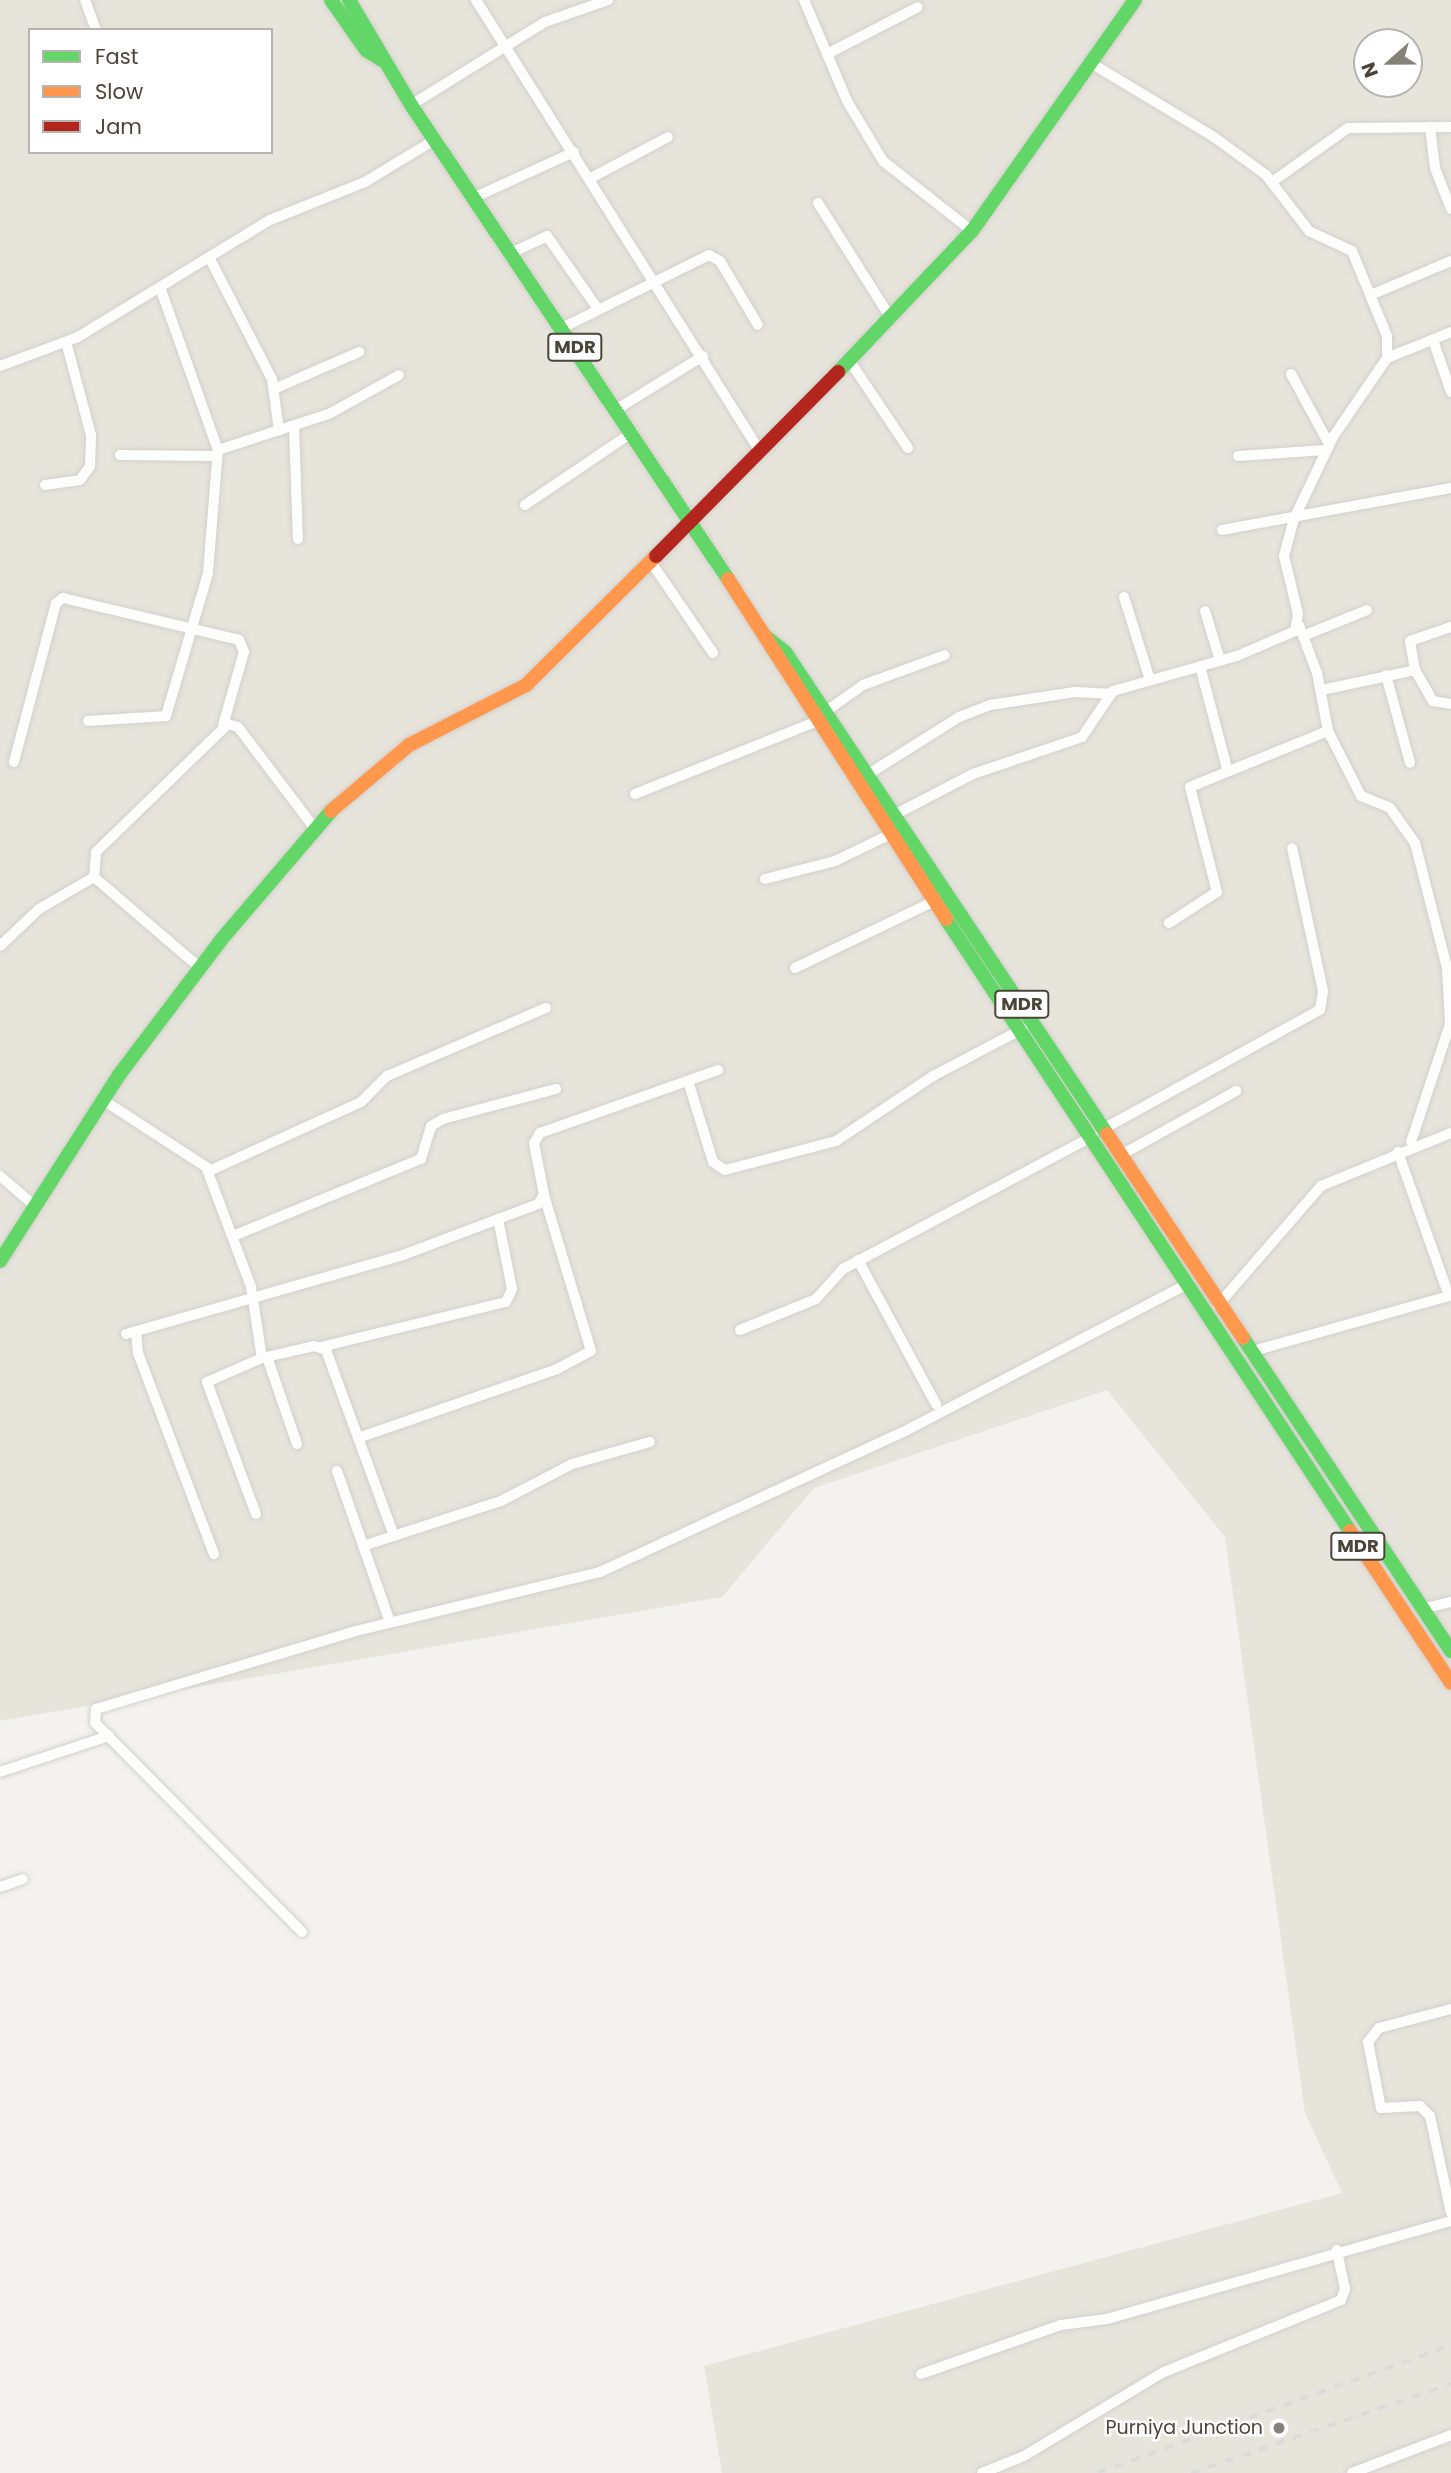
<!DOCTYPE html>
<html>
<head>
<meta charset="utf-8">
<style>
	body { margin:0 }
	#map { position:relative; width:1451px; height:2473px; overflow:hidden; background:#f4f2ee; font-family:Poppins,sans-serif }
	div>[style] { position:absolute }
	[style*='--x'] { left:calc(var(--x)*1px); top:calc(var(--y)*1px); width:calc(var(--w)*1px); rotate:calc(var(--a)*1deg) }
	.residential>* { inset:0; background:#e7e4dc }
	.roads { filter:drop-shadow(0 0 2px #d2d0cb) drop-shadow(0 0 2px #d2d0cb) }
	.street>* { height:10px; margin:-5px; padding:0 5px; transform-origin:5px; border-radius:5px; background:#fdfdfc }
	.fast>* { height:14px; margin:-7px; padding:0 7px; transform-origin:7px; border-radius:7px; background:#63d668 }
	.slow>* { height:14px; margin:-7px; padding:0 7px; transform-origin:7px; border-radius:7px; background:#ff974d }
	.jam>* { height:14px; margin:-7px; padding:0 7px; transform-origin:7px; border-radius:7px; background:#b3261e }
	.rail>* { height:3.5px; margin-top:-1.75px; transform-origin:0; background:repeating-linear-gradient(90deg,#dbdbda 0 9px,transparent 0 18px) }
	.dots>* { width:19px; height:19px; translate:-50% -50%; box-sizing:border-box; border:4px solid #fff; border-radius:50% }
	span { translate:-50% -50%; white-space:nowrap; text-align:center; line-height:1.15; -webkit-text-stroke:5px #fff; paint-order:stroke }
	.shield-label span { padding:2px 5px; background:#fff; border:2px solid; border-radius:5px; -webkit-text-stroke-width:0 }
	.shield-label { font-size:18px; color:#4b4439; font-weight:700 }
	.poi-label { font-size:19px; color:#4b4439 }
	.right { translate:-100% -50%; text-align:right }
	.legend { position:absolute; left:28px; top:28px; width:245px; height:126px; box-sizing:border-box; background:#fff; border:2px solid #b7b4b0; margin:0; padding:9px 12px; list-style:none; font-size:21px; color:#4b4439 }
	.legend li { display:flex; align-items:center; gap:14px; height:35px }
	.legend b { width:35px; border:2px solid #b7b4b0 }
	.north { position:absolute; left:1353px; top:28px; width:70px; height:70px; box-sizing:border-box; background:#fff; border:2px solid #b7b4b0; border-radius:50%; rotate:249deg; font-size:19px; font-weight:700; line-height:28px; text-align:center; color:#4b4439 }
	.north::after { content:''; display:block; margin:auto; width:24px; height:32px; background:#868178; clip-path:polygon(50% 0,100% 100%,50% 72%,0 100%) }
</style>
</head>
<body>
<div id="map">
	<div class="residential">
		<div style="clip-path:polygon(evenodd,0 0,1451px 0,1451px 2473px,722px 2473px,704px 2366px,1342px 2193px,1305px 2113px,1225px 1537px,1107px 1390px,814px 1488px,722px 1597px,0 1721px,0 0,30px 30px,271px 30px,271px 152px,30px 152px,30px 30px,0 0,1367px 42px,1409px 42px,1409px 84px,1367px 84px,1367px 42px)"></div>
	</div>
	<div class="roads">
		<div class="street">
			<div style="--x:85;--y:0;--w:32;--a:70"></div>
			<div style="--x:476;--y:0;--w:535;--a:57.82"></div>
			<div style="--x:804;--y:0;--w:110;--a:66.9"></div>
			<div style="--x:847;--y:101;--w:70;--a:59"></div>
			<div style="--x:883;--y:161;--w:113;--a:38.2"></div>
			<div style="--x:827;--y:54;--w:102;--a:-27.3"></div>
			<div style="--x:411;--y:105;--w:158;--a:-31.8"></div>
			<div style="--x:545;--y:22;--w:67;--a:-19.2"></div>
			<div style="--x:1430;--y:127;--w:41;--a:83"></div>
			<div style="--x:1435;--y:168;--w:44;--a:68.7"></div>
			<div style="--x:591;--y:178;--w:87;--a:-28"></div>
			<div style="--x:1272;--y:182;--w:93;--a:-35.4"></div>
			<div style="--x:1348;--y:128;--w:103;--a:-0.6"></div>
			<div style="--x:473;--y:198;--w:111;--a:-24.5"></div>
			<div style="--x:818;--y:203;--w:135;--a:57.7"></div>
			<div style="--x:511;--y:253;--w:40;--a:-25"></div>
			<div style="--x:547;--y:236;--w:89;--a:55.1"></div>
			<div style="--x:210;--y:259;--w:135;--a:62.7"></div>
			<div style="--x:272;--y:379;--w:52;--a:82.3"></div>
			<div style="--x:161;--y:290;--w:170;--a:70.4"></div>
			<div style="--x:1373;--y:294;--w:85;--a:-22.9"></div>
			<div style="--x:562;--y:328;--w:164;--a:-26.4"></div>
			<div style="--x:709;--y:255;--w:13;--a:29"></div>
			<div style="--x:720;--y:261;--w:74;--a:59.3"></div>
			<div style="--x:1433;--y:340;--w:55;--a:70.9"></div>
			<div style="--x:1387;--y:358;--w:69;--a:-22.1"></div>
			<div style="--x:849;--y:360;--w:106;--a:56.2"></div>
			<div style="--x:0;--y:366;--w:83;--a:-20.4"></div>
			<div style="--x:78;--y:337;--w:225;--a:-31.4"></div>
			<div style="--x:270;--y:220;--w:102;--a:-21.8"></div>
			<div style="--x:365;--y:182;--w:81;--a:-31.3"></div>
			<div style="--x:1291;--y:374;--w:80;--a:61.5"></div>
			<div style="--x:274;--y:389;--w:93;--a:-23.5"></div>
			<div style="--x:617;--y:409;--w:101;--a:-31.6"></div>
			<div style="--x:294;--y:427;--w:112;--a:88"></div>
			<div style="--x:120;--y:455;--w:96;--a:0.6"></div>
			<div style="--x:1238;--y:456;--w:87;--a:-3.9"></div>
			<div style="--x:45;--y:485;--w:35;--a:-8"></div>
			<div style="--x:80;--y:480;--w:17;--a:-54"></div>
			<div style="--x:90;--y:466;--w:31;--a:-88"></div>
			<div style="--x:91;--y:435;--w:96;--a:-105"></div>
			<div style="--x:525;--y:505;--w:130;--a:-34.1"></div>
			<div style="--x:1222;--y:530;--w:233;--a:-10.4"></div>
			<div style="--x:651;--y:562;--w:110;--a:55.7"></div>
			<div style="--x:1124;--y:597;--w:87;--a:72.6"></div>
			<div style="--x:1205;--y:611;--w:51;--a:73"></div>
			<div style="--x:1303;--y:636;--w:69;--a:-22.1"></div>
			<div style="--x:1200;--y:666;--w:106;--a:75.2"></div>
			<div style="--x:1415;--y:670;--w:29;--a:-100"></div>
			<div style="--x:1410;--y:641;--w:43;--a:-18.9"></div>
			<div style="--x:1386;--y:675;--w:91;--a:74.7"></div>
			<div style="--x:1322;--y:690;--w:95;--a:-12.1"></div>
			<div style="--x:1415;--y:670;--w:36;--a:60"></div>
			<div style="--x:1433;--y:701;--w:18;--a:9"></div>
			<div style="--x:825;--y:712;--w:47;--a:-35.4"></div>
			<div style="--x:863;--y:685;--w:87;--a:-20.1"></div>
			<div style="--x:88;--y:721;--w:78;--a:-3.7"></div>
			<div style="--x:166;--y:716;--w:149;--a:-73.6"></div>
			<div style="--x:208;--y:573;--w:123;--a:-85.4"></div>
			<div style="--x:218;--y:450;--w:117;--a:-18"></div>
			<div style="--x:329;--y:414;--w:80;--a:-29.1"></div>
			<div style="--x:1328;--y:731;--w:73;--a:63.1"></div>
			<div style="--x:1361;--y:796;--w:31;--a:22"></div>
			<div style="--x:1390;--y:808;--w:43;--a:54.5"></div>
			<div style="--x:1415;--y:843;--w:129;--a:75.6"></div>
			<div style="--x:1447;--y:968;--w:56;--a:86.9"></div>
			<div style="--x:1450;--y:1024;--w:124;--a:108.3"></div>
			<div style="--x:14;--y:762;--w:164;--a:-75.2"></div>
			<div style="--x:56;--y:603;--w:9;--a:-36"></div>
			<div style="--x:63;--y:598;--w:181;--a:13.4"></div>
			<div style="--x:239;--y:640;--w:13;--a:67"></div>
			<div style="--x:244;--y:652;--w:76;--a:106"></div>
			<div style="--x:867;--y:775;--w:109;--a:-32.2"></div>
			<div style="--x:959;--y:717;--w:33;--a:-21"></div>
			<div style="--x:990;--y:705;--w:86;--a:-8.7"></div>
			<div style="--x:1075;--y:692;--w:33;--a:3"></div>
			<div style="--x:635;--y:794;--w:194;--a:-21.8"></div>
			<div style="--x:894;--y:815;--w:89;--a:-27.4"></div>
			<div style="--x:973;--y:774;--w:115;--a:-18.7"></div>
			<div style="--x:1082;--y:737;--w:55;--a:-56"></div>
			<div style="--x:1113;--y:691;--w:129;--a:-15.8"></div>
			<div style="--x:1237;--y:656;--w:63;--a:-23.3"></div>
			<div style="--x:1295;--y:631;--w:17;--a:-80"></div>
			<div style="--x:1298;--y:614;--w:60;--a:-103.6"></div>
			<div style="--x:1284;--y:556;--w:38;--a:-75"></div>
			<div style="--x:1294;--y:519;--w:91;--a:-64.6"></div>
			<div style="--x:1333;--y:437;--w:96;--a:-55.6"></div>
			<div style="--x:1387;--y:358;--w:22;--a:-90"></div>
			<div style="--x:1387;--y:336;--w:92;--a:-112.4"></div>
			<div style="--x:1352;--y:251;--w:47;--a:-155.1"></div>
			<div style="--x:1309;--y:231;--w:71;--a:-127.5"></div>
			<div style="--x:1266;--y:175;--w:64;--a:-143.8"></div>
			<div style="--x:1214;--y:137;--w:140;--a:-149"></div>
			<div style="--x:94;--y:877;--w:25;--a:-85"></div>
			<div style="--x:96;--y:852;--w:184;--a:-44.1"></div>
			<div style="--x:228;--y:724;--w:10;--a:17"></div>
			<div style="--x:238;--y:727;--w:129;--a:52.9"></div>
			<div style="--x:765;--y:879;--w:72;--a:-14.4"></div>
			<div style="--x:835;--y:861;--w:62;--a:-25.7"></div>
			<div style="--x:1169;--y:923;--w:57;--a:-32.9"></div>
			<div style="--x:1217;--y:892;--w:108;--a:-104.4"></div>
			<div style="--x:1190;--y:787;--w:149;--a:-22.1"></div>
			<div style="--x:1328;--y:731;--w:59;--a:-100.7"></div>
			<div style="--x:1317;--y:673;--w:51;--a:-110.6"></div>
			<div style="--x:0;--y:946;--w:54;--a:-43.5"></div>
			<div style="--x:39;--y:909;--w:64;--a:-30.2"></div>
			<div style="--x:94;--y:877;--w:140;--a:40.6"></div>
			<div style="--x:795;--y:968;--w:157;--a:-25.7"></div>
			<div style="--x:688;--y:1081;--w:85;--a:72.8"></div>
			<div style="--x:713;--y:1162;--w:14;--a:34"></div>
			<div style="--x:725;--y:1170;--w:115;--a:-14.6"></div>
			<div style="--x:836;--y:1141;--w:117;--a:-33.8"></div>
			<div style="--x:933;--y:1076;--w:101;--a:-27.8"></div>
			<div style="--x:103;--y:1100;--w:123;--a:33"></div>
			<div style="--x:206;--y:1167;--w:128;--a:69.4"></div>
			<div style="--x:251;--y:1287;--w:72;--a:81.2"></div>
			<div style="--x:262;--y:1358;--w:53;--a:-13"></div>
			<div style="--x:314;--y:1346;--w:13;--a:18"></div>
			<div style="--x:326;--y:1350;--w:198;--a:69.9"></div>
			<div style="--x:1105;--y:1128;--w:245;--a:-28.8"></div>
			<div style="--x:1320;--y:1010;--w:19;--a:-81"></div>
			<div style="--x:1323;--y:991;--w:146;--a:-102.2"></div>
			<div style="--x:1121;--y:1155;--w:132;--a:-29.1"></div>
			<div style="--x:209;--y:1171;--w:167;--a:-24.4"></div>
			<div style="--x:361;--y:1102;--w:37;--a:-45"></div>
			<div style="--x:387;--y:1076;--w:173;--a:-23.2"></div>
			<div style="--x:0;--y:1176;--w:46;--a:40.6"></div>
			<div style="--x:233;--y:1236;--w:203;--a:-22.3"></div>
			<div style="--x:421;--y:1159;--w:34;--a:-73"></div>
			<div style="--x:431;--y:1126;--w:14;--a:-30"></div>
			<div style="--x:443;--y:1119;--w:117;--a:-14.9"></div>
			<div style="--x:858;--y:1260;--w:164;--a:61.6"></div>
			<div style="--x:1218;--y:1305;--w:157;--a:-49.1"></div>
			<div style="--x:1321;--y:1186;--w:140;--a:-22.2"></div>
			<div style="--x:740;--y:1330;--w:82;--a:-22.2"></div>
			<div style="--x:816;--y:1299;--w:40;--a:-48"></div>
			<div style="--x:843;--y:1269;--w:283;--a:-28"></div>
			<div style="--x:136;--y:1331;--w:22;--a:85"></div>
			<div style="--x:138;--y:1353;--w:215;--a:69.3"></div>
			<div style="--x:126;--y:1334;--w:288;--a:-15.9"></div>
			<div style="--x:403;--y:1255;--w:144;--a:-20.7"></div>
			<div style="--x:538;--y:1204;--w:11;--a:-56"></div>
			<div style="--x:544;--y:1195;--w:53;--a:-100.9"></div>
			<div style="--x:534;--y:1143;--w:12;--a:-59"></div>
			<div style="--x:540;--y:1133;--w:189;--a:-19.5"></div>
			<div style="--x:321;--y:1347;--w:190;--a:-13.7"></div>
			<div style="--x:506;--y:1302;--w:14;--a:-65"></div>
			<div style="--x:512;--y:1289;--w:71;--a:-101.3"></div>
			<div style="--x:1253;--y:1351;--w:204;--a:-15.7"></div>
			<div style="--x:1449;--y:1296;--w:153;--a:-109.5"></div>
			<div style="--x:267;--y:1357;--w:92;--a:71"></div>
			<div style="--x:358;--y:1438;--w:211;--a:-19.1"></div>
			<div style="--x:557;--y:1369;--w:38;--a:-28"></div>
			<div style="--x:591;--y:1351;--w:163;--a:-106.8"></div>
			<div style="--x:337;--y:1471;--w:160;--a:70.7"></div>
			<div style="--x:256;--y:1514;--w:141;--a:-110.4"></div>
			<div style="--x:207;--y:1382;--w:60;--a:-23.6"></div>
			<div style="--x:363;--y:1546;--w:145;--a:-18.1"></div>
			<div style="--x:501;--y:1501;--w:80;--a:-27.5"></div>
			<div style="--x:572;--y:1464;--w:81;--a:-15.8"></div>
			<div style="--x:1422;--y:1609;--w:30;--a:-14"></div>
			<div style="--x:0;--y:1772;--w:115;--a:-18.3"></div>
			<div style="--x:0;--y:1887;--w:24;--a:-19"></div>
			<div style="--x:302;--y:1932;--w:294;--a:-134.7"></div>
			<div style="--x:95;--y:1723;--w:14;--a:-86"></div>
			<div style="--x:96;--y:1709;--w:271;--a:-16.7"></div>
			<div style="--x:356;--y:1631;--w:251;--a:-13.6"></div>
			<div style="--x:600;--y:1572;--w:338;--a:-24.8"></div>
			<div style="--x:907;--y:1430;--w:318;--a:-27.5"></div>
			<div style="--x:1451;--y:2009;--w:74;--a:165.2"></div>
			<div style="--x:1379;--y:2028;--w:18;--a:128"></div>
			<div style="--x:1368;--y:2042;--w:67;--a:78.9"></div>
			<div style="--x:1381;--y:2108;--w:39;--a:-3"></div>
			<div style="--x:1420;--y:2106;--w:14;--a:45"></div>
			<div style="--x:1430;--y:2116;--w:99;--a:77.8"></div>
			<div style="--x:921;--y:2374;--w:148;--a:-19.3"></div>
			<div style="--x:1061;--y:2325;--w:46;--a:-7.4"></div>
			<div style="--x:1107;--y:2319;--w:358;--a:-15.9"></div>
			<div style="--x:982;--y:2473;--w:45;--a:-22"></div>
			<div style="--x:1024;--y:2456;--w:163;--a:-31"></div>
			<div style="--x:1164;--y:2372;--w:191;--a:-22.1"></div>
			<div style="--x:1341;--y:2300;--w:12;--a:-70"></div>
			<div style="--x:1345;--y:2289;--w:40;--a:-102"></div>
			<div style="--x:1352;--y:2473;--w:106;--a:-21"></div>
		</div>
		<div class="fast">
			<div style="--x:331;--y:0;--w:61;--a:55"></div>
			<div style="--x:366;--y:50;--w:19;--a:32"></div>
			<div style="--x:349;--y:0;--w:122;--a:59.4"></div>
			<div style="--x:411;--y:105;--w:570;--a:56.23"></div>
			<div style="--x:838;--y:372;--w:195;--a:-46.5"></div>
			<div style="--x:972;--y:231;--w:283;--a:-54.8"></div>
			<div style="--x:766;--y:637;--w:24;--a:38"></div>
			<div style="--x:785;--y:652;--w:580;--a:56.26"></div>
			<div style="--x:946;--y:919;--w:733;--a:56.57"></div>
			<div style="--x:0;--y:1261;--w:221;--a:-57.4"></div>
			<div style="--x:119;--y:1075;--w:169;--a:-52.9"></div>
			<div style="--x:221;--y:940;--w:170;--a:-49.5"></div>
			<div style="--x:1243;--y:1338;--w:376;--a:56.4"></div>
		</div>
		<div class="slow">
			<div style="--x:728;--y:579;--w:404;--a:57.3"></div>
			<div style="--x:331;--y:811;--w:102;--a:-40.2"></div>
			<div style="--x:409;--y:745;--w:131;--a:-27.1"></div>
			<div style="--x:526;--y:685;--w:183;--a:-44.8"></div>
			<div style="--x:1107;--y:1134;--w:245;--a:56.3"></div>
			<div style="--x:1350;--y:1531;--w:182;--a:56.4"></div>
		</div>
		<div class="jam">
			<div style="--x:656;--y:556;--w:259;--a:-45.3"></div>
		</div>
	</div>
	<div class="rail">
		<div style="--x:1097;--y:2473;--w:376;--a:-19.9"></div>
		<div style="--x:1191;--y:2473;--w:275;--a:-18.9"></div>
	</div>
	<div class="dots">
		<div style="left:1279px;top:2428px;background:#868178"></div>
	</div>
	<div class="shield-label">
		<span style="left:575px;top:347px">MDR</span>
		<span style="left:1022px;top:1004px">MDR</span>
		<span style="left:1358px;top:1546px">MDR</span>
	</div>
	<div class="poi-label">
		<span class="right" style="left:1263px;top:2428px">Purniya Junction</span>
	</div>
	<ul class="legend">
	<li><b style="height:9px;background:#63d668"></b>Fast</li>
	<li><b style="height:9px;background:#ff974d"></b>Slow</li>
	<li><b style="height:9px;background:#b3261e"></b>Jam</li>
	</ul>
	<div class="north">N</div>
</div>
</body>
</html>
